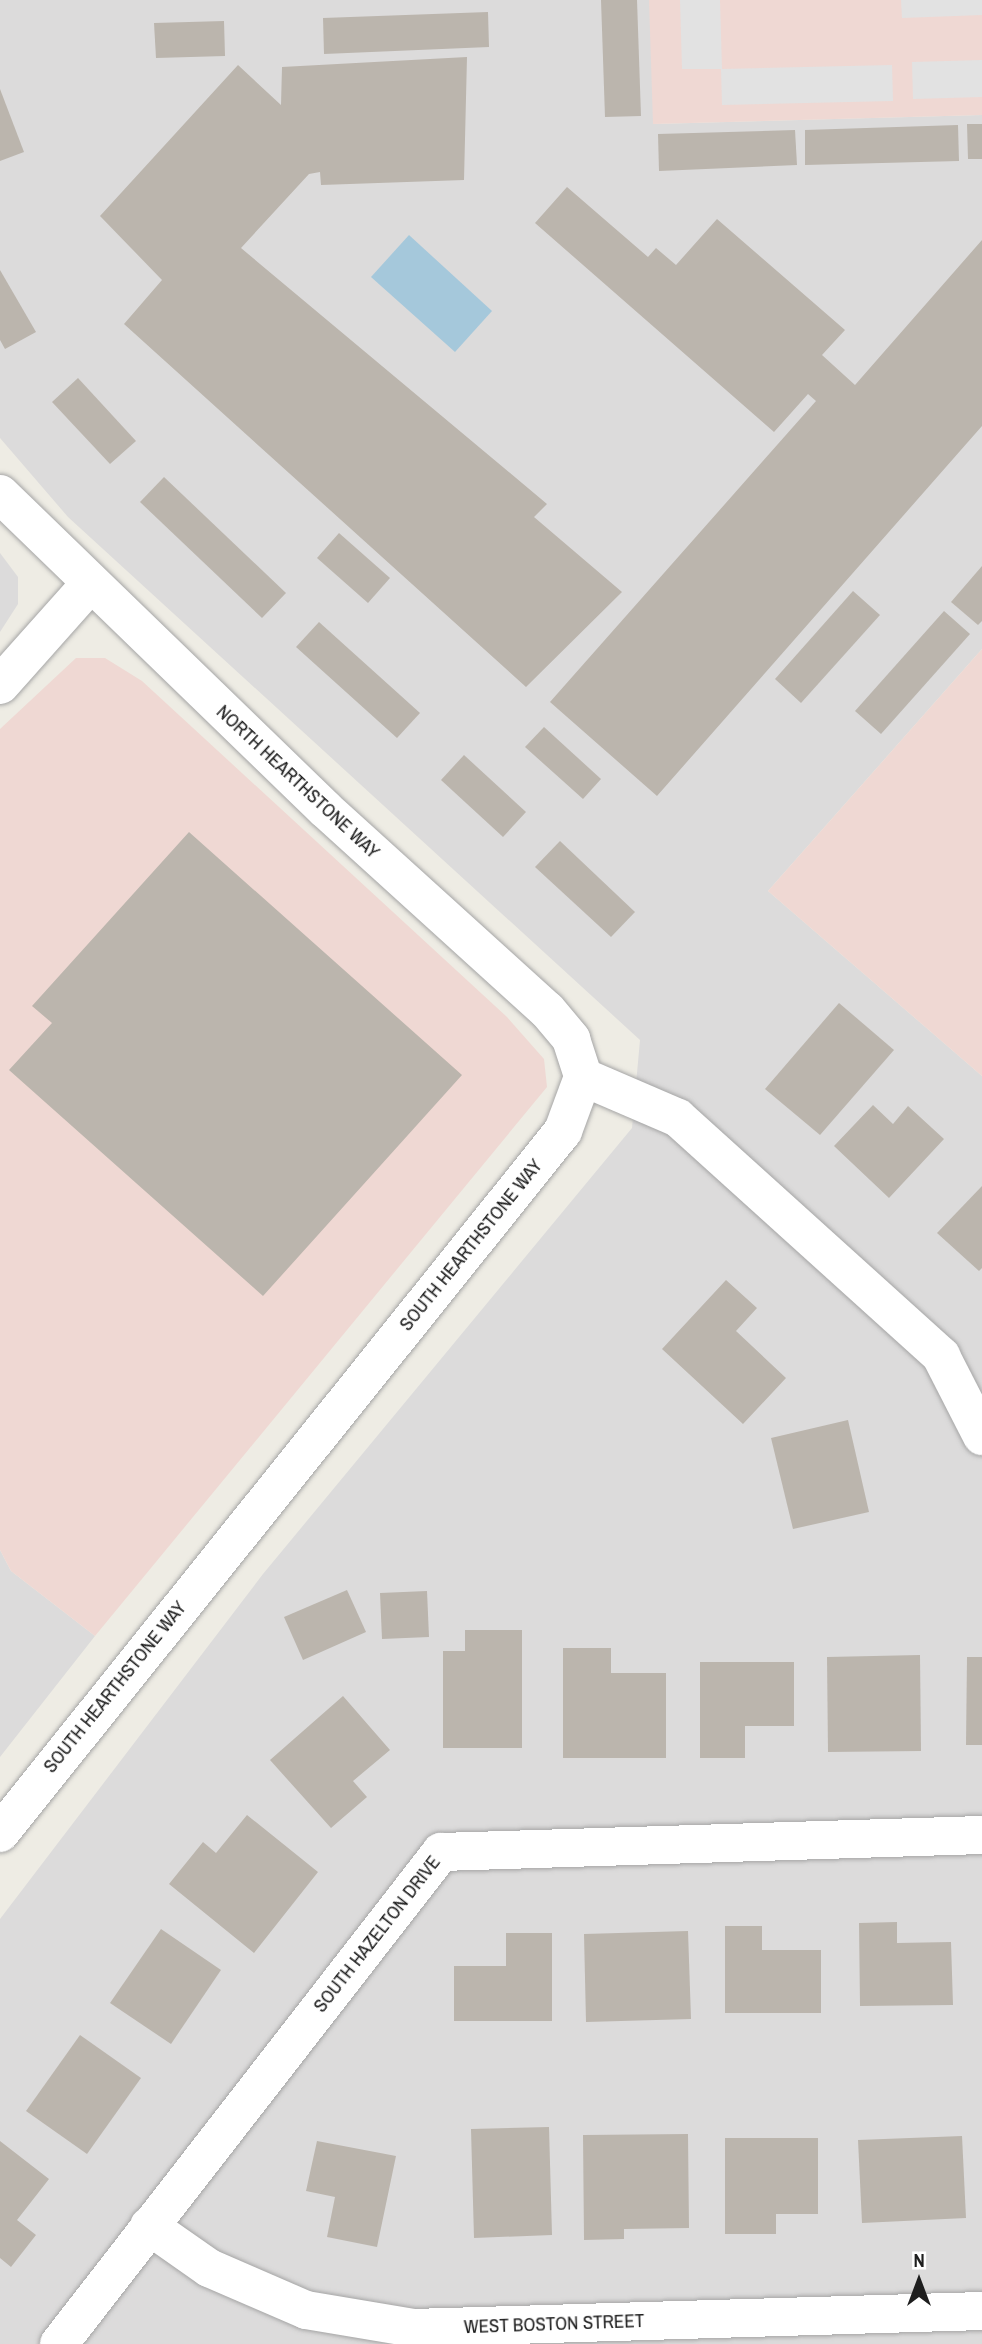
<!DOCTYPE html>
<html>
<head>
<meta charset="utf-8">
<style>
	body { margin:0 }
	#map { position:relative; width:982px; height:2344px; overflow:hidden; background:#eeece4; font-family:"Archivo Narrow",sans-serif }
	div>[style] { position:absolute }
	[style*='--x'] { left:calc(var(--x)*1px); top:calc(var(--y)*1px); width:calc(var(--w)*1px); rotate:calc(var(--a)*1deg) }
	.residential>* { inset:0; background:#dcdbdb }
	.commercial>* { inset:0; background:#efd8d3 }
	.parking>* { inset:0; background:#e2e2e2 }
	.water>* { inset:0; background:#a5c8db }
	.building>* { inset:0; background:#bbb5ad }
	.roads { filter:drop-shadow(0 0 2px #a5a5a5) drop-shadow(0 0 2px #a5a5a5) }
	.minor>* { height:38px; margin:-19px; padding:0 19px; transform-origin:19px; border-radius:19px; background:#fff }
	span { translate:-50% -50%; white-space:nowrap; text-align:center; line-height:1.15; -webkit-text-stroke:5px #fff; paint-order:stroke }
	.street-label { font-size:19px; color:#1e1e1e }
	.north { position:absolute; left:884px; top:2246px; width:70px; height:70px; -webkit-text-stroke:5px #fff; paint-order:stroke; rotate:0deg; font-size:19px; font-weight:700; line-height:28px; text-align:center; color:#1e1e1e }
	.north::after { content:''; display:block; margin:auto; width:24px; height:32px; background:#1e1e1e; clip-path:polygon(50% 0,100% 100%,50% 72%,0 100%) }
</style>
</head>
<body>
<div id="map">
	<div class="residential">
		<div style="clip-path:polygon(0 0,650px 0,654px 124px,982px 115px,982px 649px,768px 891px,982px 1076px,982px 2344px,0 2344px,0 1919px,263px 1574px,632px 1128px,640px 1040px,68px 517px,0 438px)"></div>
		<div style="clip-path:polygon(0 553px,18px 577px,18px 604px,0 632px)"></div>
		<div style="clip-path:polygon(0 1550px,11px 1571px,95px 1636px,0 1757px)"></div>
	</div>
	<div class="commercial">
		<div style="clip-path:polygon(649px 0,982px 0,982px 115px,653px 124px)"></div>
		<div style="clip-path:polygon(982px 649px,982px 1076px,768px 891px)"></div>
		<div style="clip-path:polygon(76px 658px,105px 658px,142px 681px,507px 1017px,544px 1059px,547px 1087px,95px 1636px,11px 1571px,0 1550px,0 729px)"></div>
	</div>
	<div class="parking">
		<div style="clip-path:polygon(680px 0,720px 0,722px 69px,892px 65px,893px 101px,722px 105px,721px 69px,682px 69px)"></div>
		<div style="clip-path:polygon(901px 0,982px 0,982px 15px,902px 18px)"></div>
		<div style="clip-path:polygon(982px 60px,982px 97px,913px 99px,912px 62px)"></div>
	</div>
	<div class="water">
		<div style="clip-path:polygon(409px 235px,492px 311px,455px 352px,371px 277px)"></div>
	</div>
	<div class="building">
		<div style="clip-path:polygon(601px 0,637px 0,641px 116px,605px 117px)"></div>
		<div style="clip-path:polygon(488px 12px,489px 47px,324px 54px,323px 18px)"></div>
		<div style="clip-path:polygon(224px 21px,225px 56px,156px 58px,154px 23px)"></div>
		<div style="clip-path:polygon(467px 57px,464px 180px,321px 185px,320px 172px,309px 174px,241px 248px,547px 504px,534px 517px,622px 592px,526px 687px,124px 324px,162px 280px,100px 216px,238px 65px,281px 105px,282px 67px)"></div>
		<div style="clip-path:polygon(0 89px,24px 152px,0 161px)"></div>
		<div style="clip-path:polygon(967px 124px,982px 124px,982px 159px,968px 159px)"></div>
		<div style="clip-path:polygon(958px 125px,959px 161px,805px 165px,805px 130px)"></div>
		<div style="clip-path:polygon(795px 130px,797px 165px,659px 171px,658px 134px)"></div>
		<div style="clip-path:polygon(567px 187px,648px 257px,656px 248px,676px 265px,717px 219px,845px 330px,822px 355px,855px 385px,982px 240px,982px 426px,657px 796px,550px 702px,816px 401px,808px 394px,774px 432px,535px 223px)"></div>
		<div style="clip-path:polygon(0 270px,36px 332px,5px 349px,0 340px)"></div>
		<div style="clip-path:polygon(78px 378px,136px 441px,110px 464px,52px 402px)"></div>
		<div style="clip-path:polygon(164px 477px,286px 593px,262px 618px,140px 502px)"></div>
		<div style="clip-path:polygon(339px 533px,390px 578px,368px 603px,317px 558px)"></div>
		<div style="clip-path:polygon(982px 566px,982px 621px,978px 625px,951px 602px)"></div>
		<div style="clip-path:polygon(853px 591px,880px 615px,801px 703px,775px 679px)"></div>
		<div style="clip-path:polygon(944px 611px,970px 634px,881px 734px,855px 711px)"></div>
		<div style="clip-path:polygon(319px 622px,420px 713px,397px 738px,296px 647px)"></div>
		<div style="clip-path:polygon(544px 727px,601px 779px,583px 799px,525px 747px)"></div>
		<div style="clip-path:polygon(464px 755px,526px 812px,503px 837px,441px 780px)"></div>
		<div style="clip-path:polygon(189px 832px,462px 1075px,263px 1296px,9px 1070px,52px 1023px,32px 1006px)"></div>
		<div style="clip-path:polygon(560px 841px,635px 912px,611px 937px,535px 867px)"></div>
		<div style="clip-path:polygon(839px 1003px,894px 1050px,820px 1135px,765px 1089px)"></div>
		<div style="clip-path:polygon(873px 1105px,893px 1124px,908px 1106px,944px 1139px,889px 1198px,834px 1146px)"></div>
		<div style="clip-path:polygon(982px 1186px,982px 1268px,979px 1271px,937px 1233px)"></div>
		<div style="clip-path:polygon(726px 1280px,757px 1308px,736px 1331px,786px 1378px,743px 1424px,662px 1349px)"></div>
		<div style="clip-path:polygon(848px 1420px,869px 1512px,793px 1529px,771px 1438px)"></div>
		<div style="clip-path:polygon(347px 1590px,366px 1632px,303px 1660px,284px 1617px)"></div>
		<div style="clip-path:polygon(427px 1591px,429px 1637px,382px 1639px,380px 1593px)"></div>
		<div style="clip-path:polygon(465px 1630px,522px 1630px,522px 1748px,443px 1748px,443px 1651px,465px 1651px)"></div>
		<div style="clip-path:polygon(563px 1648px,611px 1648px,611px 1673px,666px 1673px,666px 1758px,563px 1758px)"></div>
		<div style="clip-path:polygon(920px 1655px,921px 1751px,828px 1752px,827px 1657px)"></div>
		<div style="clip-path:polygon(967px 1657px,982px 1657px,982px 1745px,966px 1745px)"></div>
		<div style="clip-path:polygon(700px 1662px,794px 1662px,794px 1726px,745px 1726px,745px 1758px,700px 1758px)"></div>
		<div style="clip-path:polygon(343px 1696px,390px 1750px,353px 1781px,367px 1797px,331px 1828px,270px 1760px)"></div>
		<div style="clip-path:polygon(247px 1815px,318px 1872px,254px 1953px,169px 1884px,203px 1842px,216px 1853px)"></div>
		<div style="clip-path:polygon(897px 1922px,897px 1943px,951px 1942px,953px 2005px,860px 2006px,859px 1923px)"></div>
		<div style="clip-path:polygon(725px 1926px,762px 1926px,762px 1950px,821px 1950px,821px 2013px,725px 2013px)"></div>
		<div style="clip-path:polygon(161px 1929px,221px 1970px,171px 2044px,110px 2003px)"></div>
		<div style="clip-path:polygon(688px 1931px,691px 2019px,586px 2022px,584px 1934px)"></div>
		<div style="clip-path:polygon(506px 1933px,552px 1933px,552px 2021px,454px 2021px,454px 1966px,506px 1966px)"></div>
		<div style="clip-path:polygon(80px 2035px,141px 2078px,87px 2154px,26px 2111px)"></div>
		<div style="clip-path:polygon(549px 2127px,552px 2235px,474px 2238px,471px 2129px)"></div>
		<div style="clip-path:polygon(688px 2134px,689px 2228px,624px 2229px,624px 2239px,584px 2240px,583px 2135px)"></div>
		<div style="clip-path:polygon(962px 2136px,966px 2218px,862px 2223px,858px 2140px)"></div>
		<div style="clip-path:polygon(725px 2138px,818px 2138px,818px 2214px,776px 2214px,776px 2234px,725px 2234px)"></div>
		<div style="clip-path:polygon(0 2141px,49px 2179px,17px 2220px,36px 2235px,11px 2267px,0 2258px)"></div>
		<div style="clip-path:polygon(317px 2141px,396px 2156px,377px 2247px,327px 2237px,335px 2197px,306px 2191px)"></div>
	</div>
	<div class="roads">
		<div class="minor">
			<div style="--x:0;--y:494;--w:453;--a:44.1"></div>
			<div style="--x:325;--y:809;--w:299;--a:42.2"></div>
			<div style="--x:547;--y:1010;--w:38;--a:50"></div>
			<div style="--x:571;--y:1039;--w:40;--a:72"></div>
			<div style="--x:0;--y:685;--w:134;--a:-48.3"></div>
			<div style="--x:583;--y:1077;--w:103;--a:23.3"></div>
			<div style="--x:678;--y:1118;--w:355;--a:42.1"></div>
			<div style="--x:941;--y:1356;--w:90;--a:62.9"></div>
			<div style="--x:0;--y:1833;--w:900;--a:-51.27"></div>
			<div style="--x:563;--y:1131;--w:58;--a:-69.7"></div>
			<div style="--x:149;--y:2226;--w:73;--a:35"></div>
			<div style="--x:209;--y:2268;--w:106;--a:23.4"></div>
			<div style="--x:306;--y:2310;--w:109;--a:9.5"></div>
			<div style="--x:413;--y:2328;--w:569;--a:-1.71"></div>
			<div style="--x:59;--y:2344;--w:623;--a:-52.17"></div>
			<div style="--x:441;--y:1852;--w:541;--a:-1.8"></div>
		</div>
	</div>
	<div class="street-label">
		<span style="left:298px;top:782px;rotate:43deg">NORTH HEARTHSTONE WAY</span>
		<span style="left:471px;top:1245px;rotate:-51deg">SOUTH HEARTHSTONE WAY</span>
		<span style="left:115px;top:1687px;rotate:-51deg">SOUTH HEARTHSTONE WAY</span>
		<span style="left:377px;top:1934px;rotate:-52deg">SOUTH HAZELTON DRIVE</span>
		<span style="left:554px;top:2324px;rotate:-2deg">WEST BOSTON STREET</span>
	</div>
	<div class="north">N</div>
</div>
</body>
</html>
